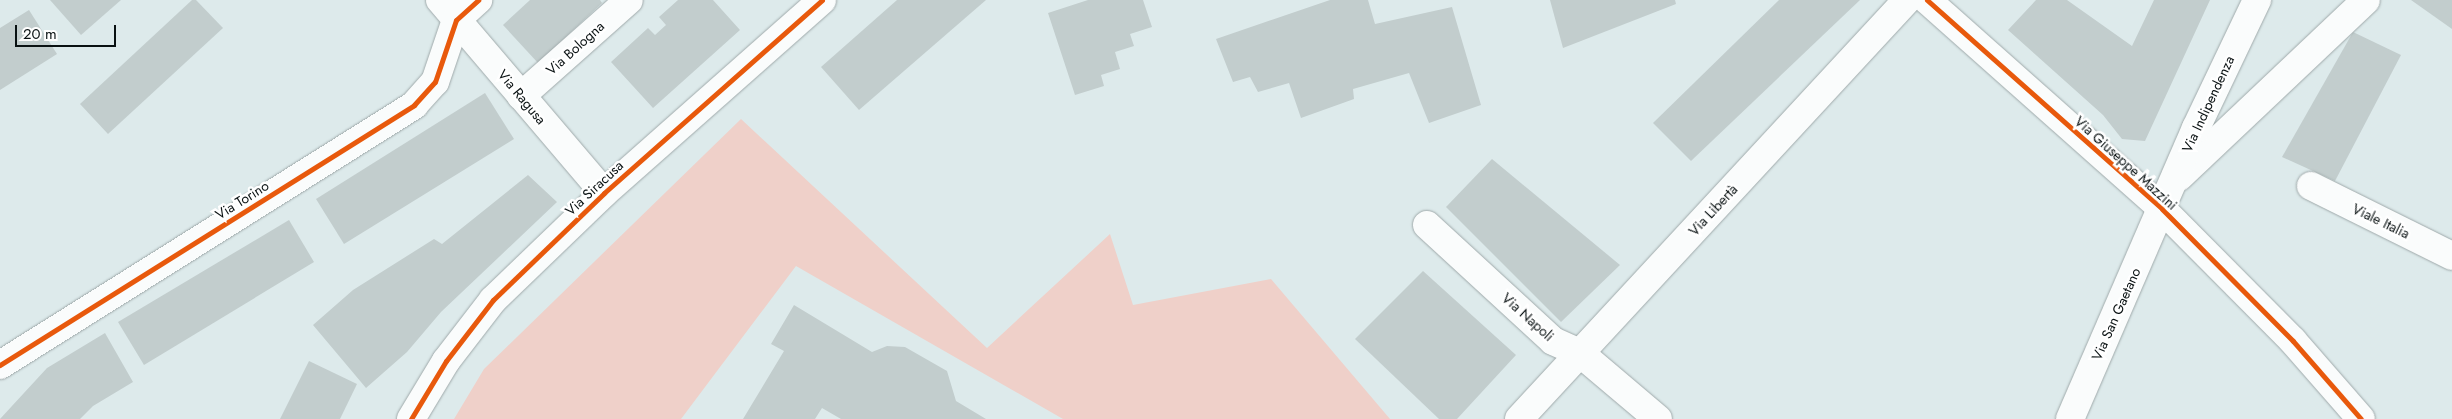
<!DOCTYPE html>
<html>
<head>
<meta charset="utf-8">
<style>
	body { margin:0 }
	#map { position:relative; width:2452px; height:419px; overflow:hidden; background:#ddeaeb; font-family:Jost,sans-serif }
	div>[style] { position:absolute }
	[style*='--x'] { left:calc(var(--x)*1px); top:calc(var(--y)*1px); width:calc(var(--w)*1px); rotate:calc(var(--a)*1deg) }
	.green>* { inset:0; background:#efd0c9 }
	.building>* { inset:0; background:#c2cdcd }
	.roads { filter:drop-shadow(0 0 1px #9fa9aa) drop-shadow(0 0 1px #9fa9aa) }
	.minor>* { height:28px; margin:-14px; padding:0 14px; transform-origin:14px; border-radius:14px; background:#fafcfc }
	.cycleway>* { height:5px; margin:-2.5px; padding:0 2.5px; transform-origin:2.5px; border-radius:2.5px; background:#e8590c }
	span { translate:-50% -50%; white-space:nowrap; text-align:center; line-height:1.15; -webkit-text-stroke:5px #fff; paint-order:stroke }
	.street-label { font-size:14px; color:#091112 }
	.scale { position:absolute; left:15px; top:25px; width:101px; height:22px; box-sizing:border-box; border:2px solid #091112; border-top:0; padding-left:6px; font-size:15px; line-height:18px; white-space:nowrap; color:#091112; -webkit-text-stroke:4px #fff; paint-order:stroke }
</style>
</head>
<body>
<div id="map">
	<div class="green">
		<div style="clip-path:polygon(741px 119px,987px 348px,1110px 234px,1133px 305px,1271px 279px,1390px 419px,1063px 419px,796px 266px,681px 419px,454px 419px,484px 369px)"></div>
	</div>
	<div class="building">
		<div style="clip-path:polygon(50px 0,121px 0,81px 35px)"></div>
		<div style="clip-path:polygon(192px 0,196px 0,223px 28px,108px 134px,80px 104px)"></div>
		<div style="clip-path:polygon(530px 0,600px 0,602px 3px,538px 63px,503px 25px)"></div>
		<div style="clip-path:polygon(678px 0,713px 0,740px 30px,653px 108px,611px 62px,648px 28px,655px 35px,666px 25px,659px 17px)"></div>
		<div style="clip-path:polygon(897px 0,986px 0,859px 110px,821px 67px)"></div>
		<div style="clip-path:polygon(1088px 0,1143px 0,1152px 27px,1130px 34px,1134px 46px,1115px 52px,1120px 69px,1101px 75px,1104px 86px,1075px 95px,1048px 13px)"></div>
		<div style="clip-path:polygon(1330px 0,1368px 0,1375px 24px,1452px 7px,1481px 105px,1429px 123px,1409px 73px,1353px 89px,1354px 99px,1301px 118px,1289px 83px,1258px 92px,1250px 77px,1233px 82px,1216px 39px)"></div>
		<div style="clip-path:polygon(1550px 0,1675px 0,1676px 4px,1563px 48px)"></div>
		<div style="clip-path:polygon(1779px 0,1860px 0,1691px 161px,1653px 123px)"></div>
		<div style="clip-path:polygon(2036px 0,2067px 0,2132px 46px,2154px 0,2210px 0,2145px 141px,2122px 139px,2103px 115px,2008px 30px)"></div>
		<div style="clip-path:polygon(2411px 0,2452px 0,2452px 29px)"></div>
		<div style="clip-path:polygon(29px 10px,57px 54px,0 90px,0 28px)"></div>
		<div style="clip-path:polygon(2353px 32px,2401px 55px,2335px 181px,2282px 157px)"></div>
		<div style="clip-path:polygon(485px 93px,514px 139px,344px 244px,316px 199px)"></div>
		<div style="clip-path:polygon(1492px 159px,1620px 265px,1561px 322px,1446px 207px)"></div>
		<div style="clip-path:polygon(528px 175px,557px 202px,441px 312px,407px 352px,366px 388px,313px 325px,353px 290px,434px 239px,442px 244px)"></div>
		<div style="clip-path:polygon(289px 220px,314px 262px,144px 365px,118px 322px)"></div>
		<div style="clip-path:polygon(1423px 271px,1516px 355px,1457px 419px,1439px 419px,1355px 339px)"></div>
		<div style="clip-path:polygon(794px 305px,872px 352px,887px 346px,905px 347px,947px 371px,956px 401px,986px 419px,841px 419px,822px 408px,815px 419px,743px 419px,784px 351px,771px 344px)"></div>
		<div style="clip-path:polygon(105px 333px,133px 382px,93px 406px,80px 419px,0 419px,47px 368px)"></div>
		<div style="clip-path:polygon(309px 361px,357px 384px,340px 419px,280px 419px)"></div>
	</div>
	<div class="roads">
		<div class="minor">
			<div style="--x:440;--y:0;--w:253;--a:49.6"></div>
			<div style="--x:1927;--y:0;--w:314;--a:41.6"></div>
			<div style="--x:2162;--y:209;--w:186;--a:45.2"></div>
			<div style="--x:2293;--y:341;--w:103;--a:48.9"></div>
			<div style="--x:521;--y:96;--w:144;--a:-41.6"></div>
			<div style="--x:2179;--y:177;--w:257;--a:-43.4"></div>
			<div style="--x:2311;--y:186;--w:157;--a:26.4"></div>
			<div style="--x:1427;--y:225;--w:171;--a:42.6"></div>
			<div style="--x:1553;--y:341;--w:30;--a:24"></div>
			<div style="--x:1580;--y:353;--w:102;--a:40.2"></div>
			<div style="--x:0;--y:365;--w:489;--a:-32.1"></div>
			<div style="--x:414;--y:105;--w:31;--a:-48"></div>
			<div style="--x:435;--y:82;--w:65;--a:-71.3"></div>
			<div style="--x:456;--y:20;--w:30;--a:-42"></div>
			<div style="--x:411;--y:419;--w:68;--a:-58.9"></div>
			<div style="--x:446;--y:361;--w:77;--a:-52.4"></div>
			<div style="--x:493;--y:300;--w:154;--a:-43.9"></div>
			<div style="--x:604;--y:193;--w:291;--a:-41.5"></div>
			<div style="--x:1519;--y:419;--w:571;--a:-47.2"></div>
			<div style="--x:2070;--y:419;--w:317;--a:-66.6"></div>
			<div style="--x:2196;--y:128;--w:142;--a:-64.5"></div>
		</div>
	</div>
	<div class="cycleway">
		<div style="--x:1927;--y:0;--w:314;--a:41.6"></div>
		<div style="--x:2162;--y:209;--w:186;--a:45.2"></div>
		<div style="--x:2293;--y:341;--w:103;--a:48.9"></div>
		<div style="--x:0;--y:365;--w:489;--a:-32.1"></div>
		<div style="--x:414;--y:105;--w:31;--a:-48"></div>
		<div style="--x:435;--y:82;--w:65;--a:-71.3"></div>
		<div style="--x:456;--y:20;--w:30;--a:-42"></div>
		<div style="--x:411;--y:419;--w:68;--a:-58.9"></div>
		<div style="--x:446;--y:361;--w:77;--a:-52.4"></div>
		<div style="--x:493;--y:300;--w:154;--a:-43.9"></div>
		<div style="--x:604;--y:193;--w:291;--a:-41.5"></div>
	</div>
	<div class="street-label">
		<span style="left:575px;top:48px;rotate:-42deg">Via Bologna</span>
		<span style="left:522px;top:97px;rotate:50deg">Via Ragusa</span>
		<span style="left:2208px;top:104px;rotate:-65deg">Via Indipendenza</span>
		<span style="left:2126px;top:163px;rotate:42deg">Via Giuseppe Mazzini</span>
		<span style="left:594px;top:188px;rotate:-43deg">Via Siracusa</span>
		<span style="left:242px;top:200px;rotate:-32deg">Via Torino</span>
		<span style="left:1713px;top:210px;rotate:-47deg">Via Libertà</span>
		<span style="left:2381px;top:221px;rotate:26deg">Viale Italia</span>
		<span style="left:2116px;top:314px;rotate:-66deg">Via San Gaetano</span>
		<span style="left:1528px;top:317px;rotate:42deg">Via Napoli</span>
	</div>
	<div class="scale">20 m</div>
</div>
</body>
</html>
